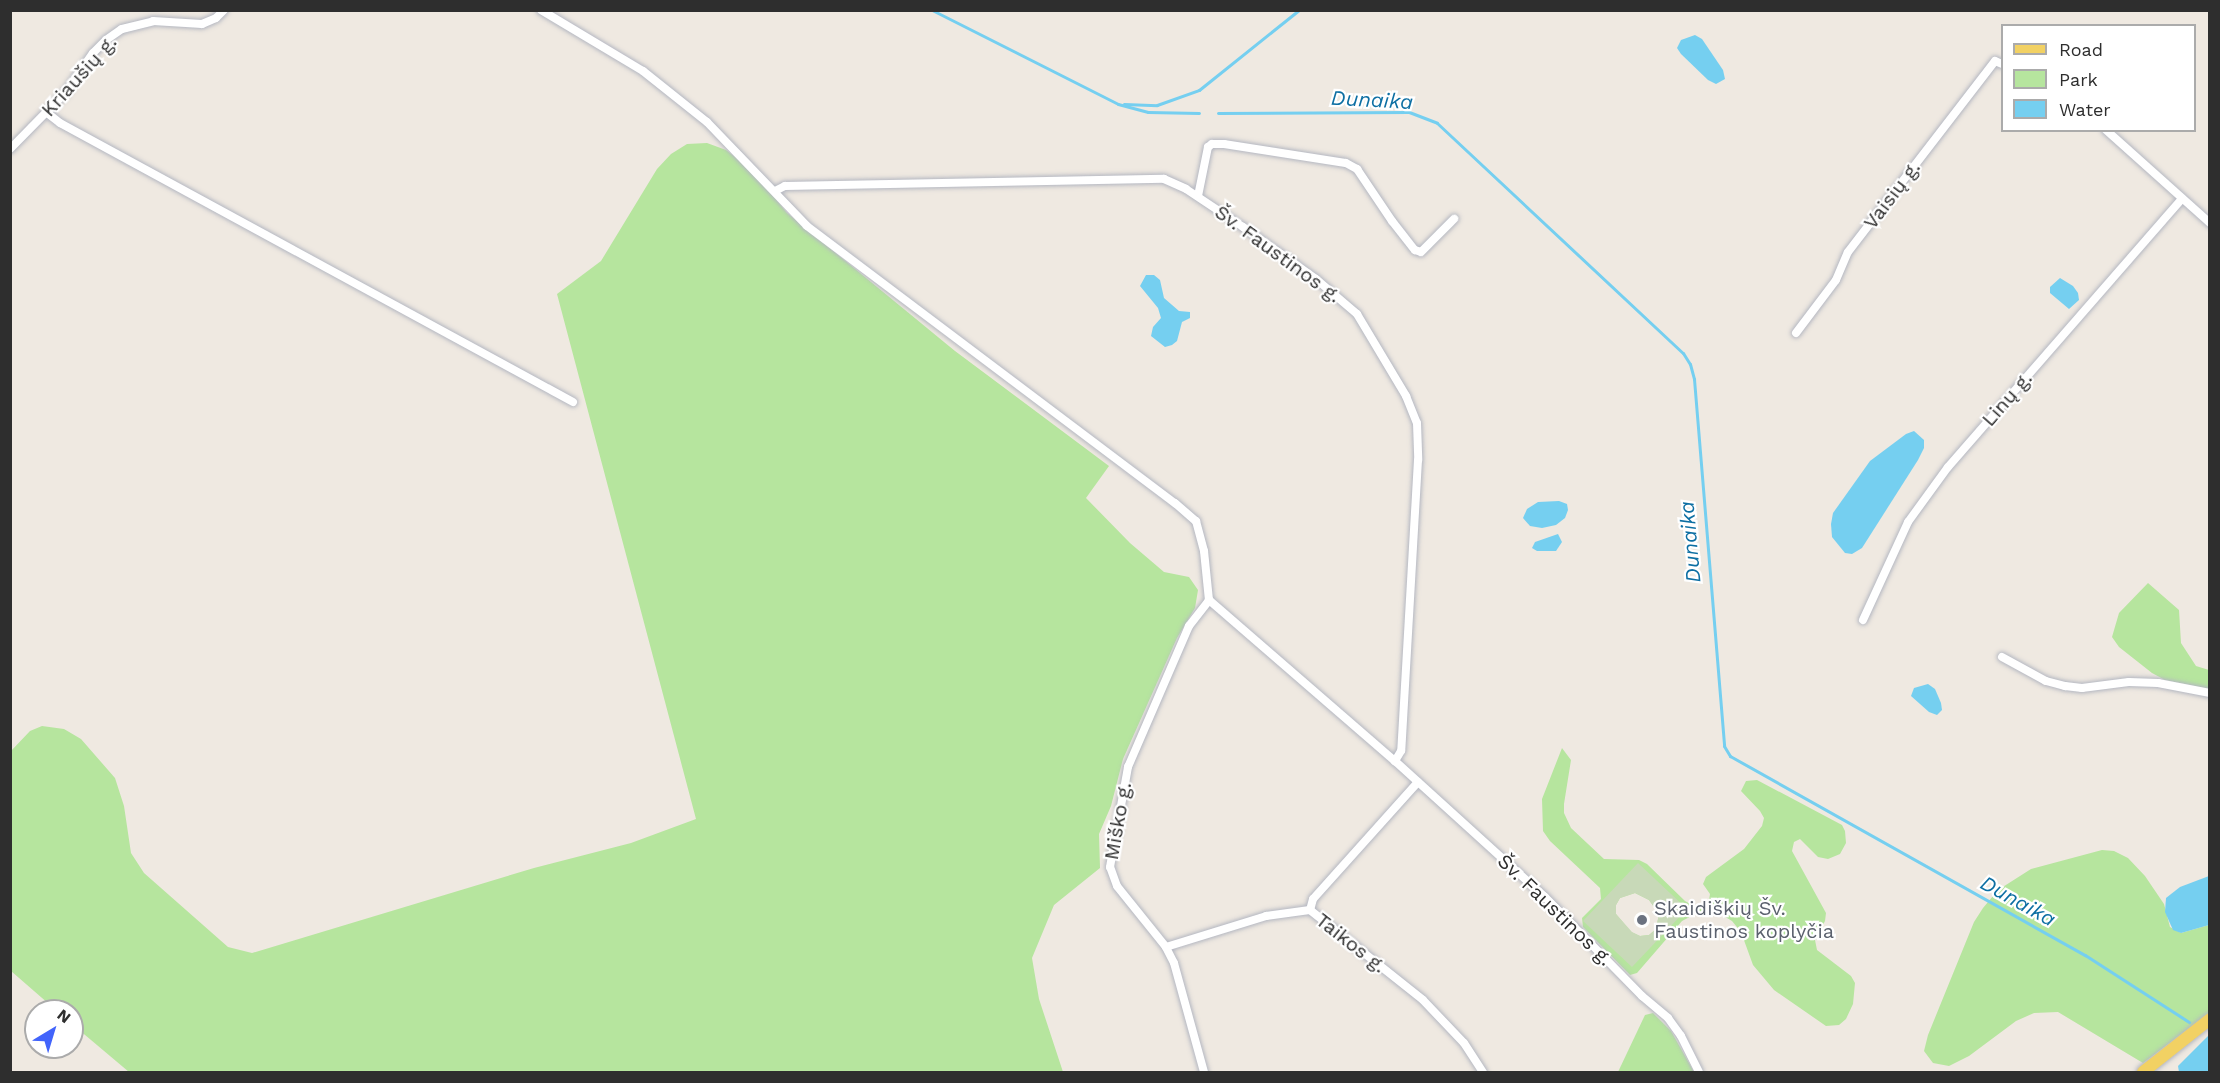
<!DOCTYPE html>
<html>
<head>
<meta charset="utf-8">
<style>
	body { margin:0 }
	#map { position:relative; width:2220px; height:1083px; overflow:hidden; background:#efe9e1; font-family:"Work Sans",sans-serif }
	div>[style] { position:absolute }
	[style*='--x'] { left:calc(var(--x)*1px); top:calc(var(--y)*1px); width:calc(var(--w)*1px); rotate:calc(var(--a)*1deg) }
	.green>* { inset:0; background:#b6e59e }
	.cemetery>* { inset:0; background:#c8d9b8 }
	.water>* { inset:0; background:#75cff0 }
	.stream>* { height:3px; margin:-1.5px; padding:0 1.5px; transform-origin:1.5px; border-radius:1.5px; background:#75cff0 }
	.roads { filter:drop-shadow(0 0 2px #b4b7c1) drop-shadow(0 0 2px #b4b7c1) }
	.minor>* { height:8px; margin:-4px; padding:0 4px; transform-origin:4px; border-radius:4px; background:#fff }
	.primary>* { height:12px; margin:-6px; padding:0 6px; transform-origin:6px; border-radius:6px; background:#f2d163 }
	.dots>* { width:16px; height:16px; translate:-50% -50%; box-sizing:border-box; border:3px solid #fff; border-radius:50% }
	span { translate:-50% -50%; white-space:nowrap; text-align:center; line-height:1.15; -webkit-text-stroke:4.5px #fff; paint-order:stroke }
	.street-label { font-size:20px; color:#2e2e2e }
	.worship-label { font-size:20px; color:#5b616d }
	.left { translate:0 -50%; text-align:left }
	.water-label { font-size:21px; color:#0d6fa3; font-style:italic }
	.frame { position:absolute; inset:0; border:12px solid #2e2e2e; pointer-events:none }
	.legend { position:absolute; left:2001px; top:24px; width:195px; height:108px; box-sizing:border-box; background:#fff; border:2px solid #ababab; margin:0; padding:8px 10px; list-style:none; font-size:18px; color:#2e2e2e }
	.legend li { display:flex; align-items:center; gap:12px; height:30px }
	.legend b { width:30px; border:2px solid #ababab }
	.north { position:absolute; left:24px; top:999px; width:60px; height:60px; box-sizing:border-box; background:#fff; border:2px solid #ababab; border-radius:50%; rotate:38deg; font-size:16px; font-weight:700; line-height:24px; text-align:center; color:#2e2e2e }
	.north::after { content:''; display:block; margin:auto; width:21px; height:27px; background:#4264fb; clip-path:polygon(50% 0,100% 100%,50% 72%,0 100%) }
</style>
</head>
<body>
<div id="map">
	<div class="green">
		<div style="clip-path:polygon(707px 143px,726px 150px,752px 170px,787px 213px,955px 351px,1109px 466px,1086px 498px,1130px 543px,1164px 572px,1189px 577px,1198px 590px,1195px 608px,1177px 638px,1123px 759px,1111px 806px,1099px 834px,1100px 868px,1054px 905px,1032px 958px,1039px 999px,1063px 1072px,129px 1072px,72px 1024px,72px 1011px,57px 1011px,11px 971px,11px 751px,30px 731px,42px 726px,64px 729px,81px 739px,115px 778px,124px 806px,131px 853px,144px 873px,228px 947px,252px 953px,534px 868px,631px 843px,696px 819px,557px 294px,601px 261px,657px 169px,671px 154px,687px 144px)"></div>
		<div style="clip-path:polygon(2148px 583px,2179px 610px,2181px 643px,2196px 666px,2209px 670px,2209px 689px,2165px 680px,2152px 673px,2119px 647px,2112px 637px,2119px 613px)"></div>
		<div style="clip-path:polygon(evenodd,1562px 748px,1571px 760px,1564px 804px,1564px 813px,1571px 828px,1604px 859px,1639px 860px,1647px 864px,1685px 901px,1694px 906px,1704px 905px,1709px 900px,1710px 894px,1703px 884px,1706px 877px,1744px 849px,1762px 826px,1764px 818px,1760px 811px,1741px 791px,1746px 781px,1757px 780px,1842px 825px,1845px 831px,1846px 843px,1840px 854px,1828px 859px,1818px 857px,1800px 839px,1794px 842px,1792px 851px,1826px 913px,1825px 921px,1815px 940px,1817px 950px,1851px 976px,1855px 983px,1853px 1004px,1846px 1019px,1839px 1025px,1826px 1026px,1774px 990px,1753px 965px,1741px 932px,1732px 921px,1717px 912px,1701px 911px,1682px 921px,1637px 973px,1630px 975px,1583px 927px,1582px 918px,1601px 899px,1600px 888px,1550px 841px,1543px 831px,1542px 799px,1562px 748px,1635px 893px,1649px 900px,1659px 914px,1656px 929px,1649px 935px,1640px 936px,1631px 932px,1616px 914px,1616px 905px,1620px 898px,1635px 893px)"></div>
		<div style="clip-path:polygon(2102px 850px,2114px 851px,2128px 858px,2145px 876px,2164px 904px,2170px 927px,2181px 933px,2209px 925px,2209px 1013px,2143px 1063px,2058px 1012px,2034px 1013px,2016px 1021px,1969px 1056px,1949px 1066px,1933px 1063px,1924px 1051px,1928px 1035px,1974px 922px,1983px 908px,1998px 890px,2031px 869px)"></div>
		<div style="clip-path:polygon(1653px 1013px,1671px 1031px,1694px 1072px,1618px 1072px,1645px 1015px)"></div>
	</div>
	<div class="cemetery">
		<div style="clip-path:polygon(evenodd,1638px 863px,1687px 909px,1632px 967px,1583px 921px,1638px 863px,1635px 893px,1649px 900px,1659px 914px,1656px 929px,1649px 935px,1640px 936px,1632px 932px,1616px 914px,1616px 905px,1620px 898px,1635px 893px)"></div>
	</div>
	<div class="water">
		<div style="clip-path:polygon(1695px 35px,1702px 39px,1723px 70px,1725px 79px,1716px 84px,1708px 80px,1681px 54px,1677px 48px,1681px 40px)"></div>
		<div style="clip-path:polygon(1146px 275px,1154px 275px,1160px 280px,1164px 298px,1179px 311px,1190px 312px,1190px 318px,1182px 322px,1177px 341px,1172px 345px,1165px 347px,1151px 336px,1153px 327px,1161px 318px,1158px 308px,1140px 286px)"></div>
		<div style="clip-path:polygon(2060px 278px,2073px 286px,2078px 293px,2079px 300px,2069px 309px,2050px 293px,2050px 287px)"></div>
		<div style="clip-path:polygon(1914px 431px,1924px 440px,1924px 448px,1918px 460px,1862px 548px,1852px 554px,1845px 553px,1832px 537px,1831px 524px,1833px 513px,1870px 461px,1906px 434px)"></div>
		<div style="clip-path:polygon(1559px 501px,1567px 504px,1568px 510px,1565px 518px,1556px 525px,1542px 528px,1530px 526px,1523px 518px,1527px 509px,1538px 502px)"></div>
		<div style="clip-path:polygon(1558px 534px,1562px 542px,1556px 551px,1537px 551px,1532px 548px,1535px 542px)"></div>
		<div style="clip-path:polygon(1928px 684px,1935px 689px,1941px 703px,1942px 710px,1937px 715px,1929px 712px,1911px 696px,1914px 688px)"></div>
		<div style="clip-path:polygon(2209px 876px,2209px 925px,2181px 933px,2173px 930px,2165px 912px,2166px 898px,2180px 887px)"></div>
		<div style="clip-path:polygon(2209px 1035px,2209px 1072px,2179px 1072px,2178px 1066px)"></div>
	</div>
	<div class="stream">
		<div style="--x:932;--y:10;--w:208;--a:26.8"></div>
		<div style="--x:1118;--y:104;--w:31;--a:15"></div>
		<div style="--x:1148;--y:112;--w:51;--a:1.1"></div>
		<div style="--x:1124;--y:104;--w:33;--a:2"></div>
		<div style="--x:1157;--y:105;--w:45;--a:-19.7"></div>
		<div style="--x:1199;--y:90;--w:128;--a:-38.7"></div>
		<div style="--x:1218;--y:113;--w:191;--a:-0.3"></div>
		<div style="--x:1409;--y:112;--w:30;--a:21"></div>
		<div style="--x:1437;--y:123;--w:337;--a:43.1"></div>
		<div style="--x:1683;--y:353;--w:13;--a:58"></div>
		<div style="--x:1690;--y:364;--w:16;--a:75"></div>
		<div style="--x:1694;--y:379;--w:368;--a:85.3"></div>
		<div style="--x:1724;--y:746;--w:12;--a:59"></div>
		<div style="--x:1730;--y:756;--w:407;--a:29.3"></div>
		<div style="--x:2085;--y:955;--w:124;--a:32.8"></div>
	</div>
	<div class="roads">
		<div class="minor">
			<div style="--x:541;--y:10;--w:119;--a:30.9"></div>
			<div style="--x:643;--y:71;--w:82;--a:38.6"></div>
			<div style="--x:707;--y:122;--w:144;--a:46.1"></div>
			<div style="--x:807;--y:226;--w:461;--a:37"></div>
			<div style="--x:1175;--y:503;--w:28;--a:41"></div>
			<div style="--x:1196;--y:521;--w:31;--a:75"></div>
			<div style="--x:1204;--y:551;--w:49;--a:84.2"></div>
			<div style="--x:1209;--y:600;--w:246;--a:40.9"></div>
			<div style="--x:1395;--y:761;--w:202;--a:42.2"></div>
			<div style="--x:1545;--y:897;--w:139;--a:45.6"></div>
			<div style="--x:1642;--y:996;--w:34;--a:40"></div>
			<div style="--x:1668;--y:1018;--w:22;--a:54"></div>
			<div style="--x:1681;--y:1036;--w:40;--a:63.4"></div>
			<div style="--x:46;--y:112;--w:18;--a:38"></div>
			<div style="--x:60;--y:123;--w:584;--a:28.54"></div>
			<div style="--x:2106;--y:130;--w:140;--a:41.8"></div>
			<div style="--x:10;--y:149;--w:78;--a:-45.5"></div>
			<div style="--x:65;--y:93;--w:49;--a:-55"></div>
			<div style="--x:93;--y:53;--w:18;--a:-45"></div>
			<div style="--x:106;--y:40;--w:19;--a:-35"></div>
			<div style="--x:122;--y:29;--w:32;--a:-14"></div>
			<div style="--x:153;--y:21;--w:49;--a:3.5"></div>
			<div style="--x:202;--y:24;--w:15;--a:-23"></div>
			<div style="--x:216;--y:18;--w:11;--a:-45"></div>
			<div style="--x:775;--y:191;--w:11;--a:-27"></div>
			<div style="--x:785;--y:186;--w:379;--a:-1.1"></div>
			<div style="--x:1164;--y:179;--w:24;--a:24"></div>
			<div style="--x:1186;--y:189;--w:69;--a:33.7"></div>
			<div style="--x:1243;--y:227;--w:90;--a:35.5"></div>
			<div style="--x:1316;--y:279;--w:54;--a:40.5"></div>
			<div style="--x:1357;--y:314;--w:96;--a:59.1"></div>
			<div style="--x:1406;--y:396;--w:29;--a:68"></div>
			<div style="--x:1417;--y:423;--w:37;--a:88"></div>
			<div style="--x:1418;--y:460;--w:291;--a:93.3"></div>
			<div style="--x:1401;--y:751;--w:12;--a:121"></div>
			<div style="--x:1198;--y:196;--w:50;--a:-78.5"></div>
			<div style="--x:1208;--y:147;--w:5;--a:-37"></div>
			<div style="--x:1212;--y:144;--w:12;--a:0"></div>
			<div style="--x:1224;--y:144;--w:123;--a:8.9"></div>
			<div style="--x:1346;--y:163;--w:13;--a:29"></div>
			<div style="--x:1357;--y:169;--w:63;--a:56.1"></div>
			<div style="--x:1392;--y:221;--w:37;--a:52"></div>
			<div style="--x:1415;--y:250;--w:6;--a:18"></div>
			<div style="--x:1421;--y:252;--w:47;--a:-45"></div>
			<div style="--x:1796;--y:333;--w:66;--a:-53"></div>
			<div style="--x:1836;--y:280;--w:30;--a:-67"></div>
			<div style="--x:1848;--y:252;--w:241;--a:-52.4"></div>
			<div style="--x:1995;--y:61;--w:8;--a:23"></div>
			<div style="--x:1863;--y:620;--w:108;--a:-65.3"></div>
			<div style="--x:1908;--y:522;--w:68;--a:-54"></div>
			<div style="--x:1948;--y:467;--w:356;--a:-48.9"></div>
			<div style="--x:2002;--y:657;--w:50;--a:28.6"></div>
			<div style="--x:2046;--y:681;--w:20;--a:15"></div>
			<div style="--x:2065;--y:686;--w:17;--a:7"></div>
			<div style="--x:2082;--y:688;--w:47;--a:-7.3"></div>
			<div style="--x:2129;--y:682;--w:29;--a:2"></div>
			<div style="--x:2158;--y:683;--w:53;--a:10.9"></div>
			<div style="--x:1418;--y:782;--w:157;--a:131.9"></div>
			<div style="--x:1313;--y:899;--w:11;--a:105"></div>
			<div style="--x:1310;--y:910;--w:144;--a:38.5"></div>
			<div style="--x:1423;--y:1000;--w:59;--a:46.4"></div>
			<div style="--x:1464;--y:1043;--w:35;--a:57"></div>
			<div style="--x:1166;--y:947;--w:105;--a:-17.2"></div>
			<div style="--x:1266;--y:916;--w:44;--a:-7.8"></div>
			<div style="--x:1204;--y:1072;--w:113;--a:-105.4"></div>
			<div style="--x:1174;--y:963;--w:18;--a:-117"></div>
			<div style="--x:1166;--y:947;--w:78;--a:-128.8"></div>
			<div style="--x:1117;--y:886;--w:20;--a:-110"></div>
			<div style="--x:1110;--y:867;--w:102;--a:-79.8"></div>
			<div style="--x:1128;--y:767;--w:154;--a:-66.6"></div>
			<div style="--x:1189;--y:626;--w:33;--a:-52"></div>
		</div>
		<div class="primary">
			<div style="--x:2143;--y:1072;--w:85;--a:-38.3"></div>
		</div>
	</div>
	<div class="dots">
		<div style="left:1642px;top:920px;background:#6b7280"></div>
	</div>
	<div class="street-label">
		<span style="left:79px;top:76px;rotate:-48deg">Kriaušių g.</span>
		<span style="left:1892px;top:195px;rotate:-53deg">Vaisių g.</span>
		<span style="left:1278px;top:254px;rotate:36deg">Šv. Faustinos g.</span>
		<span style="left:2007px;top:399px;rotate:-49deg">Linų g.</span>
		<span style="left:1118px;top:821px;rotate:-80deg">Miško g.</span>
		<span style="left:1555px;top:910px;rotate:44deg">Šv. Faustinos g.</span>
		<span style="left:1351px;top:943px;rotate:38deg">Taikos g.</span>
	</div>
	<div class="worship-label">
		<span class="left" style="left:1654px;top:920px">Skaidiškių Šv.<br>Faustinos koplyčia</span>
	</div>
	<div class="water-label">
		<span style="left:1372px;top:100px;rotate:3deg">Dunaika</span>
		<span style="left:1690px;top:542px;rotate:-95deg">Dunaika</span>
		<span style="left:2018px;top:901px;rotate:29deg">Dunaika</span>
	</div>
	<div class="frame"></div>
	<ul class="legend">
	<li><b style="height:8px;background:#f2d163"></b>Road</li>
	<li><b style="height:16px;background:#b6e59e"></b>Park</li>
	<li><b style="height:16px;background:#75cff0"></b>Water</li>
	</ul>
	<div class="north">N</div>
</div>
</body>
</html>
